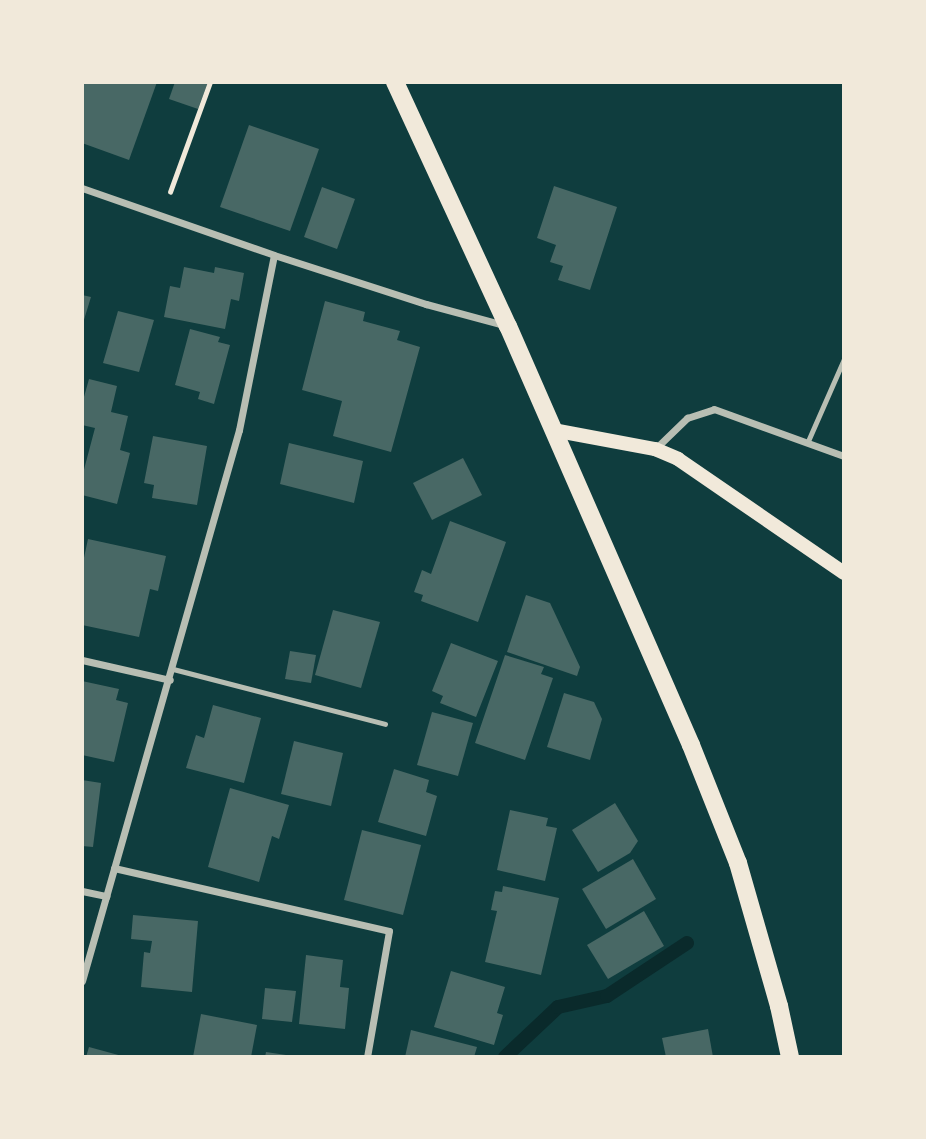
<!DOCTYPE html>
<html>
<head>
<meta charset="utf-8">
<style>
	body { margin:0 }
	#map { position:relative; width:926px; height:1139px; overflow:hidden; background:#0f3d3e; font-family:Signika,sans-serif }
	div>[style] { position:absolute }
	[style*='--x'] { left:calc(var(--x)*1px); top:calc(var(--y)*1px); width:calc(var(--w)*1px); rotate:calc(var(--a)*1deg) }
	.stream>* { height:14px; margin:-7px; padding:0 7px; transform-origin:7px; border-radius:7px; background:#0a2a2b }
	.building>* { inset:0; background:#486865 }
	.path>* { height:4.5px; margin:-2.25px; padding:0 2.25px; transform-origin:2.25px; border-radius:2.25px; background:#f1e9da }
	.service>* { height:5px; margin:-2.5px; padding:0 2.5px; transform-origin:2.5px; border-radius:2.5px; background:#b8beb3 }
	.minor>* { height:7px; margin:-3.5px; padding:0 3.5px; transform-origin:3.5px; border-radius:3.5px; background:#b8beb3 }
	.secondary>* { height:14px; margin:-7px; padding:0 7px; transform-origin:7px; border-radius:7px; background:#f1e9da }
	.primary>* { height:18px; margin:-9px; padding:0 9px; transform-origin:9px; border-radius:9px; background:#f1e9da }
	span { translate:-50% -50%; white-space:nowrap; text-align:center; line-height:1.15; -webkit-text-stroke:6px #f1e9da; paint-order:stroke }
	.frame { position:absolute; inset:0; border:84px solid #f1e9da; pointer-events:none }
</style>
</head>
<body>
<div id="map">
	<div class="stream">
		<div style="--x:505;--y:1057;--w:73;--a:-43.3"></div>
		<div style="--x:558;--y:1007;--w:50;--a:-12.7"></div>
		<div style="--x:607;--y:996;--w:96;--a:-33.5"></div>
	</div>
	<div class="building">
		<div style="clip-path:polygon(82px 82px,157px 82px,129px 160px,82px 143px)"></div>
		<div style="clip-path:polygon(175px 82px,208px 82px,198px 109px,169px 99px)"></div>
		<div style="clip-path:polygon(249px 125px,319px 149px,290px 231px,220px 207px)"></div>
		<div style="clip-path:polygon(554px 186px,617px 207px,590px 290px,558px 280px,563px 266px,550px 262px,556px 245px,537px 238px)"></div>
		<div style="clip-path:polygon(322px 187px,355px 199px,337px 249px,304px 237px)"></div>
		<div style="clip-path:polygon(184px 267px,214px 273px,215px 267px,244px 273px,239px 301px,231px 299px,225px 329px,164px 317px,170px 286px,180px 288px)"></div>
		<div style="clip-path:polygon(82px 295px,91px 297px,83px 323px,82px 323px)"></div>
		<div style="clip-path:polygon(325px 301px,365px 312px,363px 321px,400px 331px,397px 340px,420px 347px,391px 452px,333px 436px,342px 401px,302px 390px)"></div>
		<div style="clip-path:polygon(118px 311px,154px 320px,139px 372px,103px 363px)"></div>
		<div style="clip-path:polygon(190px 329px,220px 337px,218px 342px,230px 345px,214px 404px,198px 399px,200px 392px,175px 385px)"></div>
		<div style="clip-path:polygon(89px 379px,117px 386px,111px 412px,128px 416px,120px 450px,130px 453px,117px 504px,82px 495px,82px 477px,95px 428px,82px 425px,82px 404px)"></div>
		<div style="clip-path:polygon(153px 436px,207px 446px,197px 505px,152px 498px,154px 485px,144px 483px)"></div>
		<div style="clip-path:polygon(289px 443px,363px 461px,354px 503px,280px 484px)"></div>
		<div style="clip-path:polygon(463px 458px,482px 495px,432px 520px,413px 483px)"></div>
		<div style="clip-path:polygon(450px 521px,506px 542px,478px 622px,421px 601px,423px 595px,414px 592px,422px 570px,431px 574px)"></div>
		<div style="clip-path:polygon(88px 539px,166px 556px,158px 591px,150px 589px,139px 637px,82px 625px,82px 567px)"></div>
		<div style="clip-path:polygon(526px 595px,550px 603px,580px 667px,577px 676px,507px 652px)"></div>
		<div style="clip-path:polygon(333px 610px,380px 622px,361px 688px,315px 675px)"></div>
		<div style="clip-path:polygon(451px 643px,498px 661px,476px 717px,440px 703px,443px 696px,432px 691px)"></div>
		<div style="clip-path:polygon(290px 651px,316px 655px,311px 683px,285px 679px)"></div>
		<div style="clip-path:polygon(505px 655px,544px 667px,541px 674px,553px 678px,525px 760px,475px 743px)"></div>
		<div style="clip-path:polygon(82px 681px,119px 689px,116px 700px,128px 703px,114px 762px,82px 755px)"></div>
		<div style="clip-path:polygon(564px 693px,594px 702px,602px 719px,590px 760px,547px 747px)"></div>
		<div style="clip-path:polygon(213px 705px,261px 718px,244px 783px,186px 768px,196px 735px,204px 738px)"></div>
		<div style="clip-path:polygon(432px 712px,473px 723px,458px 776px,417px 765px)"></div>
		<div style="clip-path:polygon(294px 741px,343px 753px,331px 806px,281px 794px)"></div>
		<div style="clip-path:polygon(394px 769px,429px 780px,426px 792px,437px 796px,426px 836px,378px 822px)"></div>
		<div style="clip-path:polygon(82px 780px,101px 783px,93px 847px,82px 846px)"></div>
		<div style="clip-path:polygon(230px 788px,289px 805px,279px 839px,272px 836px,259px 882px,208px 867px)"></div>
		<div style="clip-path:polygon(615px 803px,638px 841px,630px 853px,598px 872px,572px 830px)"></div>
		<div style="clip-path:polygon(510px 810px,548px 818px,546px 826px,557px 828px,545px 881px,497px 870px)"></div>
		<div style="clip-path:polygon(362px 830px,421px 845px,403px 915px,344px 900px)"></div>
		<div style="clip-path:polygon(633px 859px,656px 899px,606px 929px,582px 889px)"></div>
		<div style="clip-path:polygon(503px 886px,559px 898px,541px 975px,485px 962px,497px 911px,491px 910px,495px 891px,502px 892px)"></div>
		<div style="clip-path:polygon(644px 911px,664px 946px,608px 979px,587px 945px)"></div>
		<div style="clip-path:polygon(133px 915px,198px 921px,192px 992px,141px 987px,144px 952px,150px 953px,152px 941px,131px 939px)"></div>
		<div style="clip-path:polygon(306px 955px,343px 960px,340px 987px,349px 988px,345px 1029px,299px 1024px)"></div>
		<div style="clip-path:polygon(451px 971px,505px 987px,497px 1013px,503px 1015px,494px 1045px,434px 1027px)"></div>
		<div style="clip-path:polygon(265px 988px,296px 991px,292px 1022px,262px 1019px)"></div>
		<div style="clip-path:polygon(201px 1014px,257px 1025px,251px 1057px,193px 1057px)"></div>
		<div style="clip-path:polygon(708px 1029px,713px 1057px,666px 1057px,662px 1038px)"></div>
		<div style="clip-path:polygon(411px 1030px,477px 1047px,474px 1057px,405px 1057px)"></div>
		<div style="clip-path:polygon(89px 1047px,122px 1056px,122px 1057px,86px 1057px)"></div>
		<div style="clip-path:polygon(266px 1052px,286px 1055px,286px 1057px,265px 1057px)"></div>
	</div>
	<div class="path">
		<div style="--x:170;--y:192;--w:117;--a:-70"></div>
	</div>
	<div class="service">
		<div style="--x:808;--y:441;--w:90;--a:-66.3"></div>
		<div style="--x:173;--y:669;--w:219;--a:14.5"></div>
	</div>
	<div class="minor">
		<div style="--x:82;--y:188;--w:203;--a:19.2"></div>
		<div style="--x:274;--y:255;--w:160;--a:17.9"></div>
		<div style="--x:426;--y:304;--w:81;--a:15.1"></div>
		<div style="--x:655;--y:449;--w:45;--a:-44.1"></div>
		<div style="--x:687;--y:418;--w:28;--a:-18"></div>
		<div style="--x:714;--y:409;--w:138;--a:19.9"></div>
		<div style="--x:82;--y:660;--w:90;--a:12.8"></div>
		<div style="--x:114;--y:868;--w:282;--a:12.9"></div>
		<div style="--x:389;--y:931;--w:128;--a:99.9"></div>
		<div style="--x:82;--y:891;--w:25;--a:12"></div>
		<div style="--x:82;--y:981;--w:573;--a:-74.1"></div>
		<div style="--x:239;--y:430;--w:178;--a:-78.7"></div>
	</div>
	<div class="secondary">
		<div style="--x:553;--y:430;--w:104;--a:10.6"></div>
		<div style="--x:655;--y:449;--w:25;--a:23"></div>
		<div style="--x:678;--y:459;--w:201;--a:34.5"></div>
	</div>
	<div class="primary">
		<div style="--x:395;--y:82;--w:269;--a:65.2"></div>
		<div style="--x:508;--y:326;--w:457;--a:66.4"></div>
		<div style="--x:691;--y:745;--w:127;--a:68.3"></div>
		<div style="--x:738;--y:863;--w:149;--a:74"></div>
		<div style="--x:779;--y:1006;--w:52;--a:77.8"></div>
	</div>
	<div class="frame"></div>
</div>
</body>
</html>
